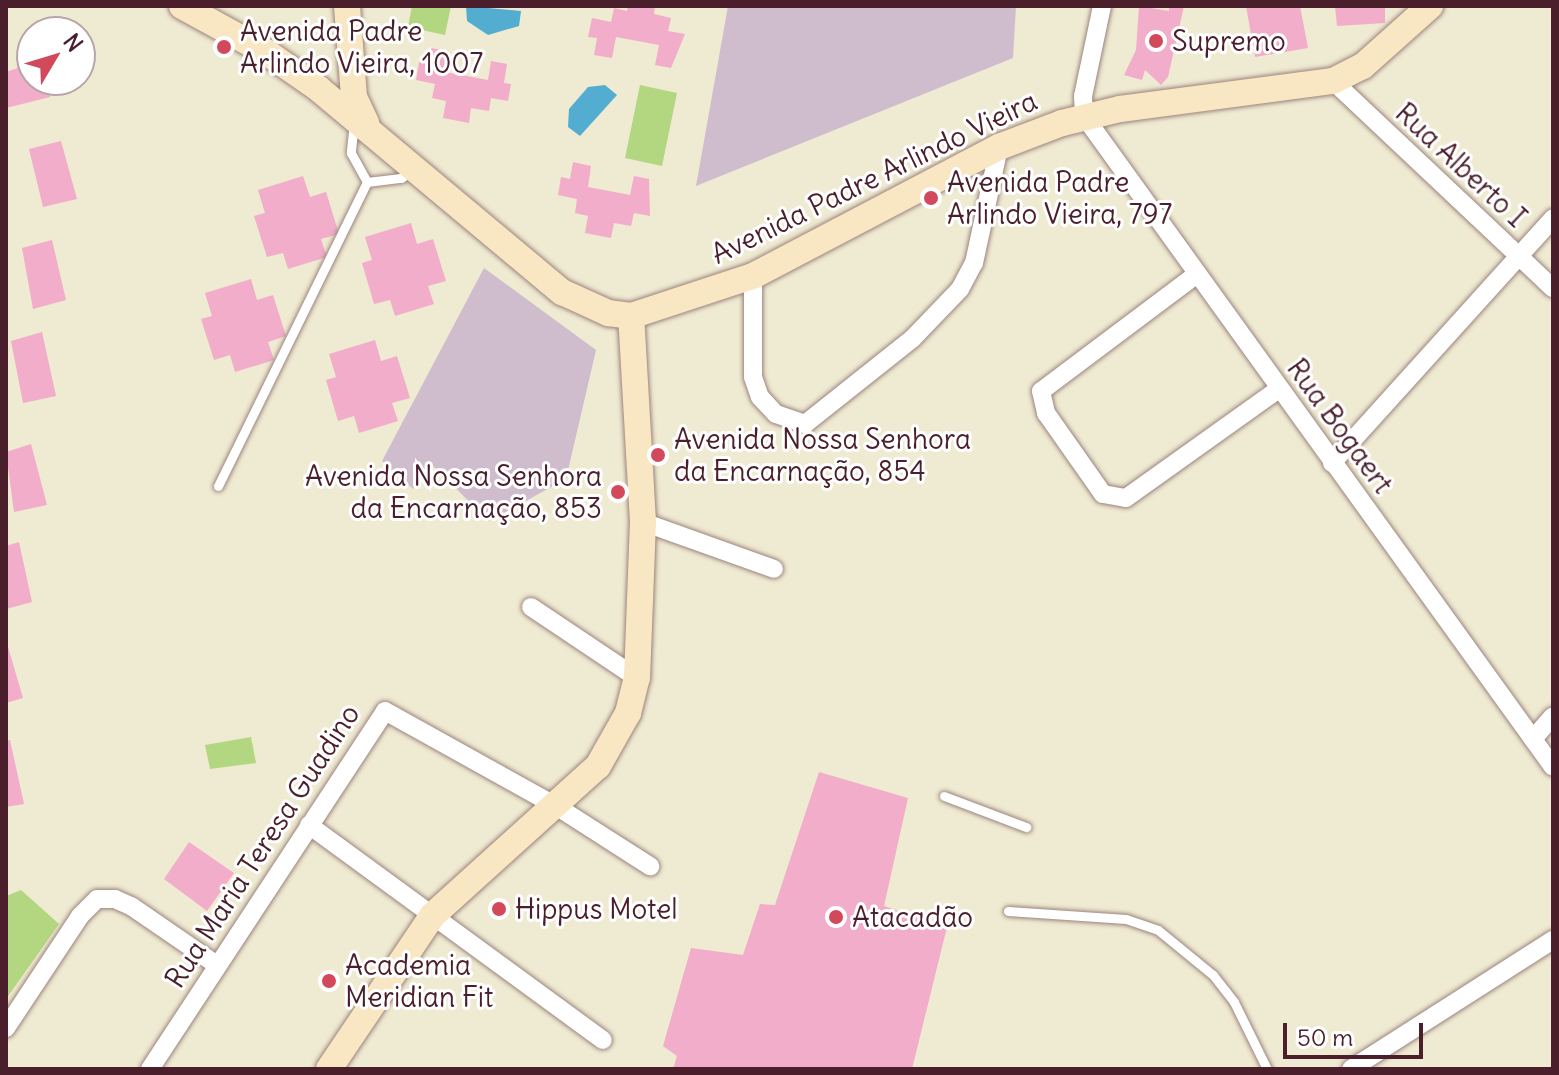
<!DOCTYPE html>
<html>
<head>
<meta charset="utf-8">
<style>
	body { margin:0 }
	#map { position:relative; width:1559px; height:1075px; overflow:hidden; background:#efead2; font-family:Delius,sans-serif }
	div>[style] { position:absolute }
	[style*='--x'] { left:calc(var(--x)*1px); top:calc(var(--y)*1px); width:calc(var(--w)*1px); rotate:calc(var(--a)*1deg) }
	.industrial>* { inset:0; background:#cfbdce }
	.green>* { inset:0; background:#b2d780 }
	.water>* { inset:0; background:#52add0 }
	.building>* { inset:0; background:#f1adc9 }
	.roads { filter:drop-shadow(0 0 2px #9c847e) drop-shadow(0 0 2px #9c847e) }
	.lane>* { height:9px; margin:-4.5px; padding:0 4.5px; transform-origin:4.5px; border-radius:4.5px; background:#fff }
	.street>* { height:18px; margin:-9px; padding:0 9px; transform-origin:9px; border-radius:9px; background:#fff }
	.secondary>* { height:26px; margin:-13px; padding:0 13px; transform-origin:13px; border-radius:13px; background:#f9e7c3 }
	.dots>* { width:22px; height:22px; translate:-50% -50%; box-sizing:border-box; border:4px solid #fff; border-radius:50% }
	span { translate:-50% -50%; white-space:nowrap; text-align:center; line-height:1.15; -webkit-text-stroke:6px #fff; paint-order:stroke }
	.poi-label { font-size:28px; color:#4a1f2b }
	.left { translate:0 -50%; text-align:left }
	.right { translate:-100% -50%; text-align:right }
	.street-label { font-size:28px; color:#4a1f2b }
	.frame { position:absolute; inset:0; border:8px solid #4a1f2b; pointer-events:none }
	.north { position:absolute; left:16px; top:16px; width:80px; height:80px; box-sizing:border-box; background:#fff; border:2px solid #b7a5aa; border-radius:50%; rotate:52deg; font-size:22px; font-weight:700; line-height:32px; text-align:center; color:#4a1f2b }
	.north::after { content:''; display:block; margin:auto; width:28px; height:36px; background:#d1495b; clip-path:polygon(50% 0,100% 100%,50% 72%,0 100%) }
	.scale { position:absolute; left:1283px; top:1023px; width:140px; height:36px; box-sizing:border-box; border:4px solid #4a1f2b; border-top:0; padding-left:10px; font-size:24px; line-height:28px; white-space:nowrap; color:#4a1f2b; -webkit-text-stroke:6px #fff; paint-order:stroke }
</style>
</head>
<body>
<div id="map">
	<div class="industrial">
		<div style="clip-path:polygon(728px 6px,1016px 6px,1013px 58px,696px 186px)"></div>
		<div style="clip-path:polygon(484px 268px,596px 350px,566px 479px,489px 521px,432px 465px,413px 489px,382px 461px)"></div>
	</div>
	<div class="green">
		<div style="clip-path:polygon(412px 6px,451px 6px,445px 35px,408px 27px)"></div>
		<div style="clip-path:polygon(640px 85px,677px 93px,662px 166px,625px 158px)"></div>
		<div style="clip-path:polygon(251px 737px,256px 763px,210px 769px,205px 745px)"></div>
		<div style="clip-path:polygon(21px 890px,59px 924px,6px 999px,6px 896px)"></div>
	</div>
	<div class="water">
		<div style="clip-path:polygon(466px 6px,521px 11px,519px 26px,488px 35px,467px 21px)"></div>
		<div style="clip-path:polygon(605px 85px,617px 95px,580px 136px,568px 127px,569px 109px,588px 87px)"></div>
	</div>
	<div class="building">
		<div style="clip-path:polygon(628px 6px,655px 6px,654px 14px,671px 18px,668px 31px,685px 34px,671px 68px,655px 65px,659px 45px,616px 37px,612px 58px,594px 55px,597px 38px,588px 37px,592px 18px,611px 22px,614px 8px,627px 11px)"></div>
		<div style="clip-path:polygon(1139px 6px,1169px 11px,1169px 6px,1184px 6px,1168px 77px,1161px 85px,1145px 70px,1142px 80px,1124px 75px,1136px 50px)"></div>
		<div style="clip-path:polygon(1246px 6px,1300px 6px,1308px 48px,1255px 57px)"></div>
		<div style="clip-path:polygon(1335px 6px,1385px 6px,1385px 23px,1337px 26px)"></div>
		<div style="clip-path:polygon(431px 48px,449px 51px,445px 72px,488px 80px,491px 61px,507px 64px,504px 83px,511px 84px,508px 101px,491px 98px,489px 111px,471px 108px,469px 123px,443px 118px,446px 101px,432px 98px,435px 84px,416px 80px,419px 62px,428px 64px)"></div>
		<div style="clip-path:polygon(32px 63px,32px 80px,47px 80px,50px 97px,6px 108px,6px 72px)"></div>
		<div style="clip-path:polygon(61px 141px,77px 199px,43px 207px,29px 149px)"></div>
		<div style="clip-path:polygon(573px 162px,591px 166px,588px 187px,630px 195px,634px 176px,649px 179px,650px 216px,634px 213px,631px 226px,614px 223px,611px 238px,585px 233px,588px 216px,575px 213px,577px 199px,558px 195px,561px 177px,570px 179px)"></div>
		<div style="clip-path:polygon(303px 176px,310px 197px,326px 192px,339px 234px,321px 239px,327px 257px,288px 269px,283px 253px,267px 257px,254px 216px,265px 213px,258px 190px)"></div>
		<div style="clip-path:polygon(411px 223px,417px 244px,433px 239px,446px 281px,428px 286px,434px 304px,395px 316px,390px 300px,374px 304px,362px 263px,372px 260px,365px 237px)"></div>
		<div style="clip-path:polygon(52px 240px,66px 300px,33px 309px,22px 248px)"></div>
		<div style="clip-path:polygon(251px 279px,257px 300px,273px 295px,286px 336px,268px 342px,274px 360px,235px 372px,230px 355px,214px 360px,201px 319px,212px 316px,205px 293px)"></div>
		<div style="clip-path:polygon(42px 332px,56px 396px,23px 403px,11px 341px)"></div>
		<div style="clip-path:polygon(375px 340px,381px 361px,397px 356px,410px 398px,392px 403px,398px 421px,359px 433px,354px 416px,338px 421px,326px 380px,336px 377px,329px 354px)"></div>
		<div style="clip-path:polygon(31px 444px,47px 505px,14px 512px,6px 452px)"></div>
		<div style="clip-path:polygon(19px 542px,32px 602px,6px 609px,6px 546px)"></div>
		<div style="clip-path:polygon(6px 640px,23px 698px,6px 703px)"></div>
		<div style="clip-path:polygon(10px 740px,24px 804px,6px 807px,6px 741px)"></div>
		<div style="clip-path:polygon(819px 772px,908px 798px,884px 906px,947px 927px,912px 1069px,673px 1069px,677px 1056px,663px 1046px,691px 948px,743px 955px,760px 904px,775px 905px)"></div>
		<div style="clip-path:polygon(189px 842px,234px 873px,207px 911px,164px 879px)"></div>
	</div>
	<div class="roads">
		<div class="lane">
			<div style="--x:354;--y:122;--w:31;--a:96"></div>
			<div style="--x:351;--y:153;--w:33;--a:61"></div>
			<div style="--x:367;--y:182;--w:34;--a:-7"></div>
			<div style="--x:401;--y:178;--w:14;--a:-34"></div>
			<div style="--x:218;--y:486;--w:339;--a:-63.9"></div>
			<div style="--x:944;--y:796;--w:88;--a:20.7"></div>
			<div style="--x:1008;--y:911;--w:118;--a:3.9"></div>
			<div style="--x:1126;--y:919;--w:34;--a:19"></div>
			<div style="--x:1158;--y:930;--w:71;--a:39.3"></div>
			<div style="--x:1213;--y:975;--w:34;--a:52"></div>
			<div style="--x:1234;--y:1002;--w:75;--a:63.8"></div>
		</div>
		<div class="street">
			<div style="--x:1102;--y:6;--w:92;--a:101.9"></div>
			<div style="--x:1083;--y:96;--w:20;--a:87"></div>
			<div style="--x:1084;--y:116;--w:802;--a:54.23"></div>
			<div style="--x:1333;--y:81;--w:302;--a:43.3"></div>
			<div style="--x:1197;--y:274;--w:195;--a:143.1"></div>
			<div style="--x:1041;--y:391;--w:23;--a:77"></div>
			<div style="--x:1046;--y:413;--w:99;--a:54.9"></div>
			<div style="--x:1103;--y:494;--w:23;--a:10"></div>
			<div style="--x:1126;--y:498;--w:188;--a:-35.5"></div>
			<div style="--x:753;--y:276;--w:101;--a:90"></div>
			<div style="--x:753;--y:377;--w:21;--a:71"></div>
			<div style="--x:760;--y:397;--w:23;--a:47"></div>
			<div style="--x:776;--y:414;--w:31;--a:19"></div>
			<div style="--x:805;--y:424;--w:138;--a:-38.5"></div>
			<div style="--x:913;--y:338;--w:68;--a:-46.2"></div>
			<div style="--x:960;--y:289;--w:30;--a:-62"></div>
			<div style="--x:974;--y:263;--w:119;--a:-77.8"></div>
			<div style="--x:1332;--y:463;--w:330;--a:-47.9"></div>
			<div style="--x:643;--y:522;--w:139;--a:19.7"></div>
			<div style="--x:531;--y:607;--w:128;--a:33.8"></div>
			<div style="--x:1533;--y:739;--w:30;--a:-49"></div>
			<div style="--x:309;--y:825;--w:364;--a:36.2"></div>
			<div style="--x:6;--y:1028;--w:134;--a:-56.5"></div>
			<div style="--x:80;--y:916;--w:24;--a:-45"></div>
			<div style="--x:97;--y:899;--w:18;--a:0"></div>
			<div style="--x:115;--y:899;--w:17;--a:24"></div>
			<div style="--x:131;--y:906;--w:104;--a:34.5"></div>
			<div style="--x:150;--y:1069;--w:428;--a:-56.7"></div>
			<div style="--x:385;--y:711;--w:196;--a:29.1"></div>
			<div style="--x:556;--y:806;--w:112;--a:32.6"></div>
			<div style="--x:1351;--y:1069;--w:240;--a:-32.6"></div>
		</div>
		<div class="secondary">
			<div style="--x:182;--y:6;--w:96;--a:28.7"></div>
			<div style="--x:266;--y:52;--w:65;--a:34.9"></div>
			<div style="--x:319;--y:89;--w:317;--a:39.9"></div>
			<div style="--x:562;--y:292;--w:51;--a:24.5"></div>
			<div style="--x:608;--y:313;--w:23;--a:7"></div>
			<div style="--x:631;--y:316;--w:128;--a:-18.2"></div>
			<div style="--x:753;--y:276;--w:278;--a:-27.7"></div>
			<div style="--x:999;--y:147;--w:67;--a:-20.9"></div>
			<div style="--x:1062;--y:123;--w:60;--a:-13.6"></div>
			<div style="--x:1120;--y:109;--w:215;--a:-7.5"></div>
			<div style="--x:1333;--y:81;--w:34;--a:-27"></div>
			<div style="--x:1363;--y:66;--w:90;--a:-41.8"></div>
			<div style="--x:347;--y:6;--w:91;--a:85.6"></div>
			<div style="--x:354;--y:97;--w:29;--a:65"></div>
			<div style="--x:329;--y:1069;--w:186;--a:-56"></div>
			<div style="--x:433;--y:915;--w:222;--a:-42.1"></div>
			<div style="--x:598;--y:766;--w:61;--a:-60.5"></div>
			<div style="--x:628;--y:713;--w:36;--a:-76"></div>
			<div style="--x:637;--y:678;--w:156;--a:-87.8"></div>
			<div style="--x:643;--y:522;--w:206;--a:-93.3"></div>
		</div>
	</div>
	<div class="dots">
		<div style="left:1156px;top:41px;background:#d1495b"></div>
		<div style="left:224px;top:47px;background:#d1495b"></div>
		<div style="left:931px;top:198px;background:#d1495b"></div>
		<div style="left:658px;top:455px;background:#d1495b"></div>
		<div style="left:618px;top:492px;background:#d1495b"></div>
		<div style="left:499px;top:909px;background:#d1495b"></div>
		<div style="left:836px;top:917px;background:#d1495b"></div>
		<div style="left:329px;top:981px;background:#d1495b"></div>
	</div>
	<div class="poi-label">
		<span class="left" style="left:240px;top:47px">Avenida Padre<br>Arlindo Vieira, 1007</span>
		<span class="left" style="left:1172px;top:41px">Supremo</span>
		<span class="left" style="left:947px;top:198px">Avenida Padre<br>Arlindo Vieira, 797</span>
		<span class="left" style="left:674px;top:455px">Avenida Nossa Senhora<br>da Encarnação, 854</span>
		<span class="right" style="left:602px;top:492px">Avenida Nossa Senhora<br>da Encarnação, 853</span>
		<span class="left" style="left:515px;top:909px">Hippus Motel</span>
		<span class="left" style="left:852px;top:917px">Atacadão</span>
		<span class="left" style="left:345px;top:981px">Academia<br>Meridian Fit</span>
	</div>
	<div class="street-label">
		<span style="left:1461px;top:165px;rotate:43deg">Rua Alberto I</span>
		<span style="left:874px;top:177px;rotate:-26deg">Avenida Padre Arlindo Vieira</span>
		<span style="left:1340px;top:426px;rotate:54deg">Rua Bogaert</span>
		<span style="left:262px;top:846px;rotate:-57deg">Rua Maria Teresa Guadino</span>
	</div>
	<div class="frame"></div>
	<div class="north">N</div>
	<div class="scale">50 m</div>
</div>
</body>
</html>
